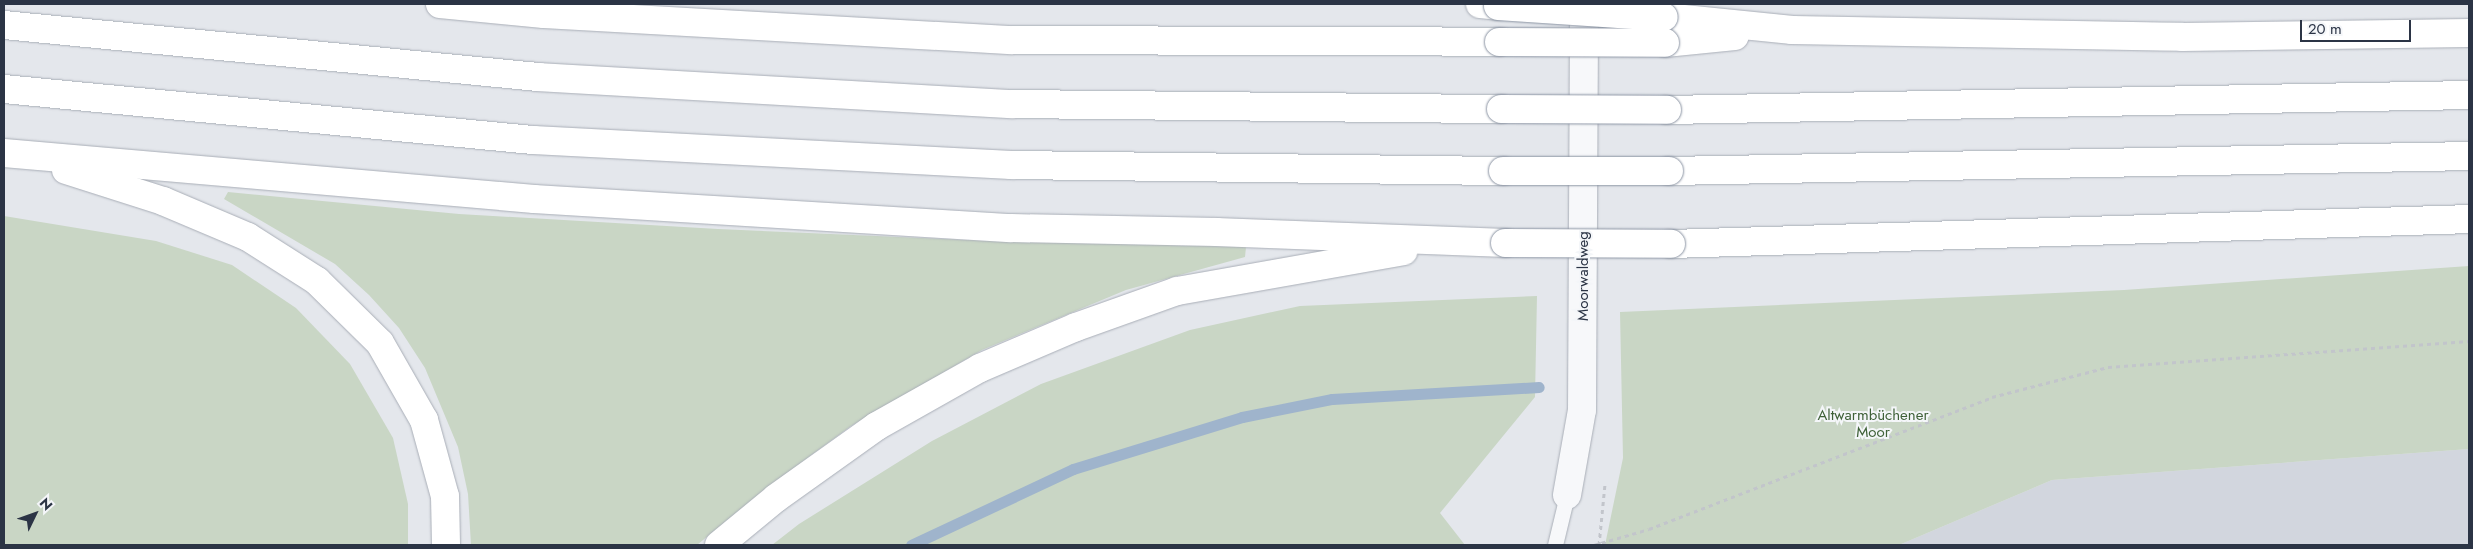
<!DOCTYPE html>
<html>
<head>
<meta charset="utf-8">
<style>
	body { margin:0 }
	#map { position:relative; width:2473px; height:549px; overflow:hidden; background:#e4e7ec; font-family:Jost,sans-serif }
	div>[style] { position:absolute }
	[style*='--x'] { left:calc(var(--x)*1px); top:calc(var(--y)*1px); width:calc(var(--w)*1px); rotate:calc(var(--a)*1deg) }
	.built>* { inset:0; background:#d2d6de }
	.green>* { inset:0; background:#c9d6c5 }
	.stream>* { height:11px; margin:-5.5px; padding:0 5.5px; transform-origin:5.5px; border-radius:5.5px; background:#9fb4cc }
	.path>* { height:3px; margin-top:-1.5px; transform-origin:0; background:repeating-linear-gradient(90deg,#c2c5cb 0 4px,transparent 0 8px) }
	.roads { filter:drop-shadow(0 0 1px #a9aeb7) drop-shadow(0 0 1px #a9aeb7) }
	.service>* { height:15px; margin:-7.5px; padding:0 7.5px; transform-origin:7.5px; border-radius:7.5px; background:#f7f8fa }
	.minor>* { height:28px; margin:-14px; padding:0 14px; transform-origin:14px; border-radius:14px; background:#f7f8fa }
	.motorway>* { height:28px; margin:-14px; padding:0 14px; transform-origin:14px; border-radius:14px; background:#fff }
	.bridges { filter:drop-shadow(0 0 1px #8b94a3) drop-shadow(0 0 1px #8b94a3) }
	.motorway-bridge>* { height:28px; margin:-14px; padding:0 14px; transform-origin:14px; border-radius:14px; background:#fff }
	span { translate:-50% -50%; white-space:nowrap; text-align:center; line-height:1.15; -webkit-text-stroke:4px #f4f6f9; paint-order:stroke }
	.street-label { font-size:15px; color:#2b3445 }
	.park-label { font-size:15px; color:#3f6138 }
	.frame { position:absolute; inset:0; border:5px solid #2b3445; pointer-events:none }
	.north { position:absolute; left:10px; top:489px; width:50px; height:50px; -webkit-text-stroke:4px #f4f6f9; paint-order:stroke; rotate:48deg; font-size:14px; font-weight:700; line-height:20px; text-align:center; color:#2b3445 }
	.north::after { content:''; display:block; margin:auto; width:18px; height:22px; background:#2b3445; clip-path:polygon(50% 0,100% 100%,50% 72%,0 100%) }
	.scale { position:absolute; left:2300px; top:20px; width:111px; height:22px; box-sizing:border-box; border:2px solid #2b3445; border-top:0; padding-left:6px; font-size:15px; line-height:18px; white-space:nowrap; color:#2b3445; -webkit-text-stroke:4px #f4f6f9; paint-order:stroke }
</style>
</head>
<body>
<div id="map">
	<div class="built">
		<div style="clip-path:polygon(2469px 449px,2469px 545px,1899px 545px,2052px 480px)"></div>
	</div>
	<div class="green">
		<div style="clip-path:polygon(228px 192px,459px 214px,718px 229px,967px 240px,1246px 247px,1245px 257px,1126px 290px,982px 350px,851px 426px,765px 489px,697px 545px,471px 545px,468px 494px,458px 447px,425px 368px,399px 328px,369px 295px,335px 264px,224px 199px)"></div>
		<div style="clip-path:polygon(4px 216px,156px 241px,232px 265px,296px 308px,350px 364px,393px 438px,408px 504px,408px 545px,4px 545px)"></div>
		<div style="clip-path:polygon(2469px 266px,2469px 449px,2052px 480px,1899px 545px,1605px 545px,1623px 458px,1620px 312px,2124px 290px)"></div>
		<div style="clip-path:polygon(1537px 296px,1535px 397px,1440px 513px,1465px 545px,772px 545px,799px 524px,932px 441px,1041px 384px,1190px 330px,1300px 306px)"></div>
	</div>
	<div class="stream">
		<div style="--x:911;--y:545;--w:179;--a:-25.1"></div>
		<div style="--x:1073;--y:469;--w:177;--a:-17.1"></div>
		<div style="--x:1242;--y:417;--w:92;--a:-11.3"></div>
		<div style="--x:1332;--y:399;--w:207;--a:-3.3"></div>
	</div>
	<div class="path">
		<div style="--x:1065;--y:545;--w:49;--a:0"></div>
		<div style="--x:1594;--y:545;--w:57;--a:-16.2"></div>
		<div style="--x:1649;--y:529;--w:368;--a:-21"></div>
		<div style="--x:1992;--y:397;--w:120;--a:-14.5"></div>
		<div style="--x:2108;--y:367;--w:362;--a:-4.1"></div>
		<div style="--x:1599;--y:545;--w:61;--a:-84.4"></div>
	</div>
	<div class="roads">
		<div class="service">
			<div style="--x:1555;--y:545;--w:51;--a:-76.5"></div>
		</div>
		<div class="minor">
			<div style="--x:1567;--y:495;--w:86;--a:-80"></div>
			<div style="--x:1582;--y:410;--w:406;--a:-89.7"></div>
		</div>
		<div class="motorway">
			<div style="--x:440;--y:4;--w:104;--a:5.5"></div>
			<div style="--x:544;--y:14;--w:469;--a:3.2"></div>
			<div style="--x:1012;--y:40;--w:487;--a:0.2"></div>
			<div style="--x:1480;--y:4;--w:18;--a:6"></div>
			<div style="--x:1664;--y:17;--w:129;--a:5.8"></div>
			<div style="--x:1792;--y:30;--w:390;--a:1"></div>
			<div style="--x:2182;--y:37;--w:287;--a:-0.8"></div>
			<div style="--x:4;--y:25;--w:537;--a:5.56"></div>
			<div style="--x:538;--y:77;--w:474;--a:3.3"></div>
			<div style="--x:1011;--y:104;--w:490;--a:0.6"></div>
			<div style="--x:1665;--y:43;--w:70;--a:-5.7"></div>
			<div style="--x:4;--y:89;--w:531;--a:5.51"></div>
			<div style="--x:533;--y:140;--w:479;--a:3"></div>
			<div style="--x:1011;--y:165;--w:492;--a:0.7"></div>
			<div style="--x:1667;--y:110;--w:802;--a:-1.07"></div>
			<div style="--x:4;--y:153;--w:532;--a:4.96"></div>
			<div style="--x:534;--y:199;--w:478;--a:3.5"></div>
			<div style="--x:1011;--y:228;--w:206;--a:1.1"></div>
			<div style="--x:1217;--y:232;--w:288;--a:2.2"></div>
			<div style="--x:66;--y:170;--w:102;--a:17.7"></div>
			<div style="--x:163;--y:201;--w:92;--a:23"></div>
			<div style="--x:248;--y:237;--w:82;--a:32.5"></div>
			<div style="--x:317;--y:281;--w:88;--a:44.5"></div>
			<div style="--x:380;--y:343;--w:89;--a:60.3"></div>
			<div style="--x:424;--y:420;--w:79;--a:74.6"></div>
			<div style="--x:445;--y:496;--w:49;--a:88.8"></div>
			<div style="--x:1669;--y:171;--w:800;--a:-1.07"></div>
			<div style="--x:1671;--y:244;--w:798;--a:-1.79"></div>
			<div style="--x:719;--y:545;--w:74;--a:-39.5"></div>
			<div style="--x:776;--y:498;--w:124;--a:-35.5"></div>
			<div style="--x:877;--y:426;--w:118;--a:-29.4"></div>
			<div style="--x:980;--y:368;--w:104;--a:-23.1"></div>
			<div style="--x:1076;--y:327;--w:107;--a:-19.6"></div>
			<div style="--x:1177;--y:291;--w:230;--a:-10"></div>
		</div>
	</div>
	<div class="bridges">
		<div class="motorway-bridge">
			<div style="--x:1498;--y:6;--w:166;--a:3.8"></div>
			<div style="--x:1499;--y:42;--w:166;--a:0.3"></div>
			<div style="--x:1501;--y:109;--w:166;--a:0.3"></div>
			<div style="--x:1503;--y:171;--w:166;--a:0"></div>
			<div style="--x:1505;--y:243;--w:166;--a:0.3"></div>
		</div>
	</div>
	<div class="street-label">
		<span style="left:1584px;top:276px;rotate:-90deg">Moorwaldweg</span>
	</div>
	<div class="park-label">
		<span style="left:1873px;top:424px">Altwarmbüchener<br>Moor</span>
	</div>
	<div class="frame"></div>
	<div class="north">N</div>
	<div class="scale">20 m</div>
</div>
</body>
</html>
